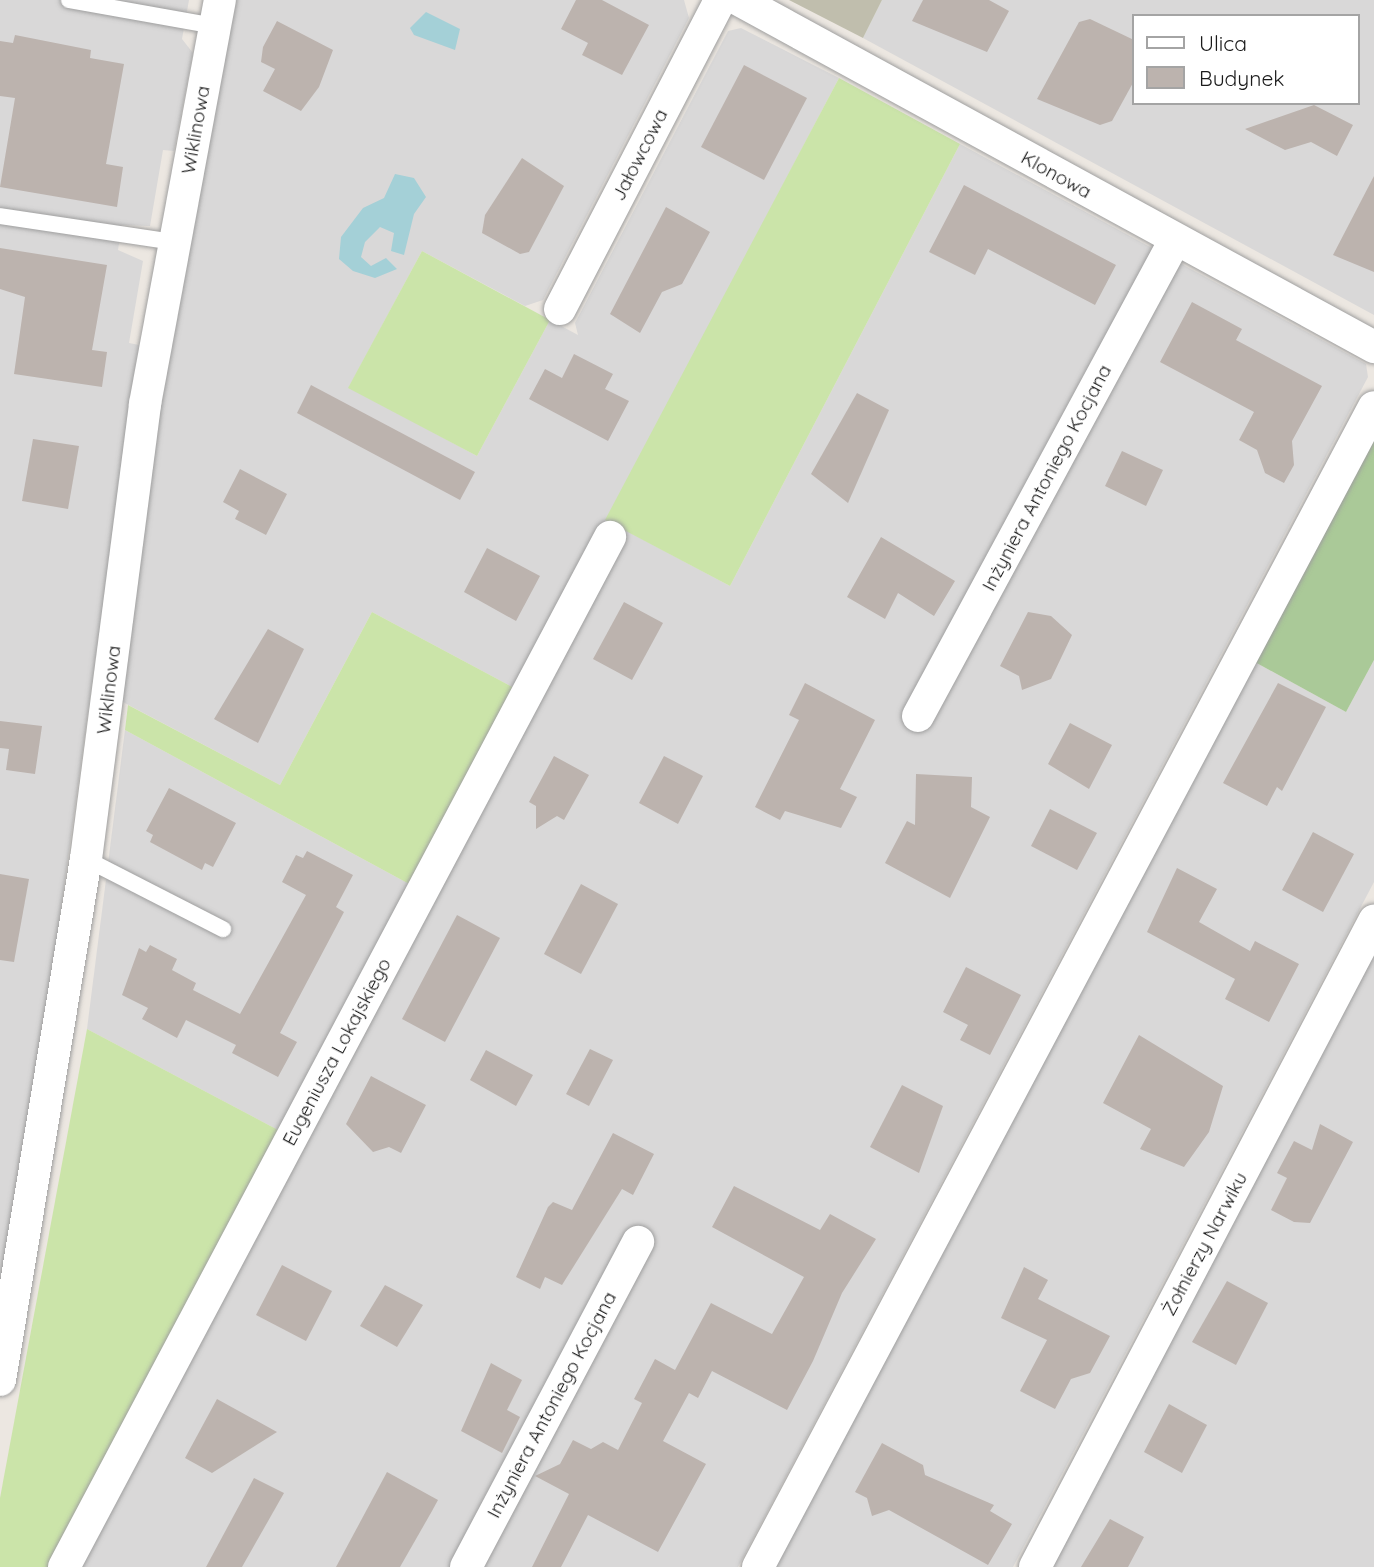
<!DOCTYPE html>
<html>
<head>
<meta charset="utf-8">
<style>
	body { margin:0 }
	#map { position:relative; width:1374px; height:1567px; overflow:hidden; background:#ece7e1; font-family:Quicksand,sans-serif }
	div>[style] { position:absolute }
	[style*='--x'] { left:calc(var(--x)*1px); top:calc(var(--y)*1px); width:calc(var(--w)*1px); rotate:calc(var(--a)*1deg) }
	.residential>* { inset:0; background:#d9d8d8 }
	.construction>* { inset:0; background:#c0bead }
	.grass>* { inset:0; background:#cbe4a9 }
	.forest>* { inset:0; background:#aac998 }
	.water>* { inset:0; background:#a4d0d7 }
	.building>* { inset:0; background:#bcb3ae }
	.roads { filter:drop-shadow(0 0 2px #9f9f9f) drop-shadow(0 0 2px #9f9f9f) }
	.lane>* { height:16px; margin:-8px; padding:0 8px; transform-origin:8px; border-radius:8px; background:#fff }
	.street>* { height:32px; margin:-16px; padding:0 16px; transform-origin:16px; border-radius:16px; background:#fff }
	span { translate:-50% -50%; white-space:nowrap; text-align:center; line-height:1.15; -webkit-text-stroke:5px #fff; paint-order:stroke }
	.street-label { font-size:19px; color:#1b1b1b }
	.legend { position:absolute; left:1132px; top:14px; width:228px; height:91px; box-sizing:border-box; background:#fff; border:2px solid #a4a4a4; margin:0; padding:9px 12px; list-style:none; font-size:21px; color:#1b1b1b }
	.legend li { display:flex; align-items:center; gap:14px; height:35px }
	.legend b { width:35px; border:2px solid #a4a4a4 }
</style>
</head>
<body>
<div id="map">
	<div class="residential">
		<div style="clip-path:polygon(0 0,189px 0,182px 39px,193px 53px,174px 151px,163px 150px,150px 226px,122px 225px,118px 250px,143px 261px,129px 343px,139px 345px,51px 980px,0 1287px)"></div>
		<div style="clip-path:polygon(236px 0,684px 0,689px 18px,543px 300px,525px 306px,422px 251px,349px 387px,477px 456px,550px 320px,578px 335px,575px 323px,728px 31px,741px 28px,839px 78px,518px 690px,372px 612px,280px 785px,119px 700px,145px 493px)"></div>
		<div style="clip-path:polygon(evenodd,882px 0,1374px 0,1374px 315px,863px 38px,882px 0,1134px 16px,1358px 16px,1358px 103px,1134px 103px,1134px 16px)"></div>
		<div style="clip-path:polygon(960px 144px,1366px 364px,1368px 377px,738px 1567px,77px 1567px,625px 530px,730px 586px)"></div>
		<div style="clip-path:polygon(1374px 660px,1374px 882px,1013px 1567px,772px 1567px,1253px 661px,1346px 712px)"></div>
		<div style="clip-path:polygon(125px 730px,411px 885px,278px 1130px,87px 1029px)"></div>
		<div style="clip-path:polygon(1374px 948px,1374px 1567px,1048px 1567px)"></div>
	</div>
	<div class="construction">
		<div style="clip-path:polygon(789px 0,882px 0,863px 38px)"></div>
	</div>
	<div class="grass">
		<div style="clip-path:polygon(839px 78px,960px 144px,730px 586px,605px 520px)"></div>
		<div style="clip-path:polygon(422px 251px,550px 320px,477px 456px,348px 388px)"></div>
		<div style="clip-path:polygon(372px 612px,518px 690px,411px 885px,125px 730px,128px 705px,280px 785px)"></div>
		<div style="clip-path:polygon(87px 1029px,278px 1130px,52px 1567px,0 1567px,0 1498px)"></div>
	</div>
	<div class="forest">
		<div style="clip-path:polygon(1374px 434px,1374px 660px,1346px 712px,1253px 661px)"></div>
	</div>
	<div class="water">
		<div style="clip-path:polygon(426px 12px,460px 29px,455px 50px,414px 35px,410px 28px)"></div>
		<div style="clip-path:polygon(395px 174px,414px 178px,426px 197px,414px 214px,404px 255px,391px 251px,394px 233px,380px 227px,365px 242px,361px 257px,371px 266px,386px 258px,397px 269px,375px 278px,353px 271px,339px 259px,341px 237px,363px 208px,384px 198px)"></div>
	</div>
	<div class="building">
		<div style="clip-path:polygon(576px 0,602px 0,649px 25px,622px 75px,582px 55px,588px 43px,561px 29px)"></div>
		<div style="clip-path:polygon(923px 0,989px 0,1009px 11px,987px 52px,912px 21px)"></div>
		<div style="clip-path:polygon(1090px 19px,1134px 40px,1134px 81px,1112px 121px,1100px 125px,1037px 99px,1079px 22px)"></div>
		<div style="clip-path:polygon(277px 21px,333px 50px,319px 87px,301px 111px,263px 91px,275px 69px,261px 62px,263px 47px)"></div>
		<div style="clip-path:polygon(15px 35px,91px 50px,90px 58px,124px 64px,106px 164px,123px 167px,117px 207px,0 187px,15px 98px,0 96px,0 41px,13px 43px)"></div>
		<div style="clip-path:polygon(744px 65px,807px 98px,764px 180px,701px 147px)"></div>
		<div style="clip-path:polygon(1314px 105px,1353px 125px,1337px 156px,1311px 142px,1285px 150px,1245px 129px)"></div>
		<div style="clip-path:polygon(522px 158px,564px 186px,529px 252px,520px 254px,482px 233px,485px 215px)"></div>
		<div style="clip-path:polygon(1374px 176px,1374px 272px,1333px 255px)"></div>
		<div style="clip-path:polygon(964px 185px,1116px 265px,1095px 305px,988px 249px,975px 275px,929px 252px)"></div>
		<div style="clip-path:polygon(666px 207px,710px 232px,682px 284px,662px 292px,640px 333px,610px 314px)"></div>
		<div style="clip-path:polygon(0 248px,107px 265px,92px 350px,107px 352px,102px 387px,14px 374px,25px 297px,0 289px)"></div>
		<div style="clip-path:polygon(1192px 302px,1242px 329px,1236px 340px,1322px 386px,1292px 441px,1294px 465px,1284px 483px,1265px 473px,1257px 450px,1239px 440px,1254px 412px,1160px 362px)"></div>
		<div style="clip-path:polygon(574px 354px,613px 374px,605px 389px,629px 401px,608px 441px,529px 399px,545px 369px,562px 378px)"></div>
		<div style="clip-path:polygon(311px 385px,475px 472px,460px 500px,297px 413px)"></div>
		<div style="clip-path:polygon(857px 393px,889px 410px,848px 503px,811px 474px)"></div>
		<div style="clip-path:polygon(33px 439px,79px 446px,68px 509px,22px 501px)"></div>
		<div style="clip-path:polygon(1122px 451px,1163px 470px,1146px 506px,1105px 486px)"></div>
		<div style="clip-path:polygon(240px 469px,287px 494px,266px 535px,235px 519px,239px 511px,223px 502px)"></div>
		<div style="clip-path:polygon(881px 537px,955px 581px,934px 616px,898px 593px,885px 619px,847px 597px)"></div>
		<div style="clip-path:polygon(487px 548px,540px 576px,516px 621px,464px 592px)"></div>
		<div style="clip-path:polygon(624px 602px,663px 623px,632px 680px,593px 659px)"></div>
		<div style="clip-path:polygon(1028px 612px,1051px 616px,1072px 635px,1051px 679px,1022px 690px,1019px 676px,1000px 666px)"></div>
		<div style="clip-path:polygon(268px 629px,304px 649px,258px 743px,214px 719px)"></div>
		<div style="clip-path:polygon(805px 683px,875px 720px,840px 789px,857px 797px,841px 828px,785px 811px,780px 820px,755px 807px,799px 720px,789px 715px)"></div>
		<div style="clip-path:polygon(1278px 683px,1326px 707px,1282px 791px,1277px 787px,1267px 806px,1223px 783px)"></div>
		<div style="clip-path:polygon(0 721px,42px 726px,35px 774px,6px 770px,9px 749px,0 748px)"></div>
		<div style="clip-path:polygon(1070px 723px,1112px 745px,1089px 789px,1048px 764px)"></div>
		<div style="clip-path:polygon(554px 756px,589px 775px,564px 820px,557px 816px,536px 829px,536px 806px,529px 802px)"></div>
		<div style="clip-path:polygon(664px 756px,703px 776px,678px 824px,639px 803px)"></div>
		<div style="clip-path:polygon(916px 774px,972px 777px,971px 807px,990px 817px,950px 898px,885px 863px,907px 821px,915px 825px)"></div>
		<div style="clip-path:polygon(169px 788px,236px 823px,213px 867px,205px 863px,202px 870px,150px 842px,153px 835px,146px 831px)"></div>
		<div style="clip-path:polygon(1050px 809px,1097px 833px,1077px 870px,1031px 846px)"></div>
		<div style="clip-path:polygon(1313px 832px,1354px 854px,1323px 912px,1282px 890px)"></div>
		<div style="clip-path:polygon(307px 851px,353px 875px,336px 907px,344px 912px,280px 1033px,297px 1042px,278px 1077px,232px 1053px,236px 1045px,186px 1020px,177px 1038px,142px 1019px,148px 1008px,122px 995px,139px 948px,146px 952px,150px 945px,177px 959px,172px 970px,196px 983px,193px 990px,240px 1014px,306px 895px,282px 882px,296px 855px,303px 858px)"></div>
		<div style="clip-path:polygon(1177px 868px,1217px 889px,1199px 922px,1250px 951px,1255px 941px,1299px 964px,1269px 1022px,1225px 999px,1235px 979px,1147px 932px)"></div>
		<div style="clip-path:polygon(0 874px,29px 879px,14px 962px,0 960px)"></div>
		<div style="clip-path:polygon(581px 884px,618px 904px,581px 974px,544px 954px)"></div>
		<div style="clip-path:polygon(457px 915px,500px 938px,445px 1042px,402px 1019px)"></div>
		<div style="clip-path:polygon(966px 967px,1021px 995px,990px 1055px,960px 1040px,968px 1025px,943px 1012px)"></div>
		<div style="clip-path:polygon(1139px 1035px,1223px 1086px,1209px 1132px,1184px 1167px,1140px 1149px,1151px 1129px,1103px 1103px)"></div>
		<div style="clip-path:polygon(590px 1049px,613px 1060px,589px 1106px,566px 1094px)"></div>
		<div style="clip-path:polygon(486px 1050px,533px 1075px,516px 1106px,470px 1080px)"></div>
		<div style="clip-path:polygon(371px 1076px,426px 1105px,401px 1153px,389px 1147px,373px 1152px,346px 1124px)"></div>
		<div style="clip-path:polygon(902px 1085px,943px 1106px,919px 1173px,870px 1147px)"></div>
		<div style="clip-path:polygon(1320px 1124px,1353px 1142px,1310px 1223px,1294px 1222px,1271px 1210px,1287px 1178px,1277px 1173px,1294px 1141px,1312px 1150px)"></div>
		<div style="clip-path:polygon(613px 1133px,654px 1154px,633px 1195px,622px 1189px,562px 1285px,545px 1277px,540px 1289px,516px 1277px,548px 1207px,553px 1202px,572px 1210px)"></div>
		<div style="clip-path:polygon(734px 1186px,820px 1230px,830px 1214px,876px 1239px,842px 1293px,813px 1361px,787px 1410px,712px 1371px,698px 1398px,689px 1393px,663px 1441px,706px 1464px,658px 1552px,588px 1515px,561px 1567px,532px 1567px,569px 1494px,535px 1476px,560px 1464px,573px 1440px,591px 1449px,603px 1442px,618px 1450px,642px 1403px,634px 1399px,655px 1359px,675px 1370px,711px 1303px,772px 1334px,804px 1277px,712px 1227px)"></div>
		<div style="clip-path:polygon(282px 1265px,332px 1291px,306px 1341px,256px 1315px)"></div>
		<div style="clip-path:polygon(1024px 1267px,1048px 1280px,1038px 1299px,1110px 1336px,1090px 1373px,1071px 1379px,1055px 1409px,1020px 1391px,1047px 1340px,1001px 1318px)"></div>
		<div style="clip-path:polygon(1227px 1281px,1268px 1303px,1236px 1365px,1192px 1342px)"></div>
		<div style="clip-path:polygon(385px 1285px,423px 1305px,397px 1347px,360px 1326px)"></div>
		<div style="clip-path:polygon(491px 1363px,522px 1380px,507px 1410px,520px 1417px,502px 1453px,461px 1431px)"></div>
		<div style="clip-path:polygon(217px 1399px,277px 1432px,212px 1473px,185px 1458px)"></div>
		<div style="clip-path:polygon(1169px 1404px,1207px 1425px,1182px 1473px,1144px 1452px)"></div>
		<div style="clip-path:polygon(882px 1443px,923px 1465px,925px 1475px,994px 1505px,990px 1511px,1012px 1524px,988px 1565px,889px 1510px,872px 1516px,867px 1498px,855px 1492px)"></div>
		<div style="clip-path:polygon(387px 1472px,438px 1500px,432px 1511px,400px 1567px,336px 1567px)"></div>
		<div style="clip-path:polygon(254px 1478px,284px 1493px,242px 1567px,206px 1567px)"></div>
		<div style="clip-path:polygon(1110px 1519px,1144px 1537px,1128px 1567px,1081px 1567px)"></div>
	</div>
	<div class="roads">
		<div class="lane">
			<div style="--x:69;--y:0;--w:148;--a:10.1"></div>
			<div style="--x:0;--y:216;--w:177;--a:8.5"></div>
			<div style="--x:86;--y:859;--w:154;--a:27.1"></div>
		</div>
		<div class="street">
			<div style="--x:739;--y:0;--w:724;--a:28.65"></div>
			<div style="--x:560;--y:309;--w:348;--a:-62.6"></div>
			<div style="--x:918;--y:716;--w:541;--a:-61.63"></div>
			<div style="--x:0;--y:1380;--w:528;--a:-80.63"></div>
			<div style="--x:86;--y:859;--w:459;--a:-82.6"></div>
			<div style="--x:145;--y:404;--w:411;--a:-79.5"></div>
			<div style="--x:64;--y:1567;--w:1166;--a:-62.07"></div>
			<div style="--x:466;--y:1567;--w:368;--a:-62.1"></div>
			<div style="--x:758;--y:1567;--w:1313;--a:-62.03"></div>
			<div style="--x:1035;--y:1567;--w:730;--a:-62.31"></div>
		</div>
	</div>
	<div class="street-label">
		<span style="left:196px;top:130px;rotate:-80deg">Wiklinowa</span>
		<span style="left:640px;top:155px;rotate:-63deg">Jałowcowa</span>
		<span style="left:1056px;top:175px;rotate:29deg">Klonowa</span>
		<span style="left:1047px;top:478px;rotate:-62deg">Inżyniera Antoniego Kocjana</span>
		<span style="left:109px;top:690px;rotate:-83deg">Wiklinowa</span>
		<span style="left:337px;top:1052px;rotate:-62deg">Eugeniusza Lokajskiego</span>
		<span style="left:1205px;top:1244px;rotate:-62deg">Żołnierzy Narwiku</span>
		<span style="left:552px;top:1405px;rotate:-62deg">Inżyniera Antoniego Kocjana</span>
	</div>
	<ul class="legend">
	<li><b style="height:9px;background:#fff"></b>Ulica</li>
	<li><b style="height:19px;background:#bcb3ae"></b>Budynek</li>
	</ul>
</div>
</body>
</html>
